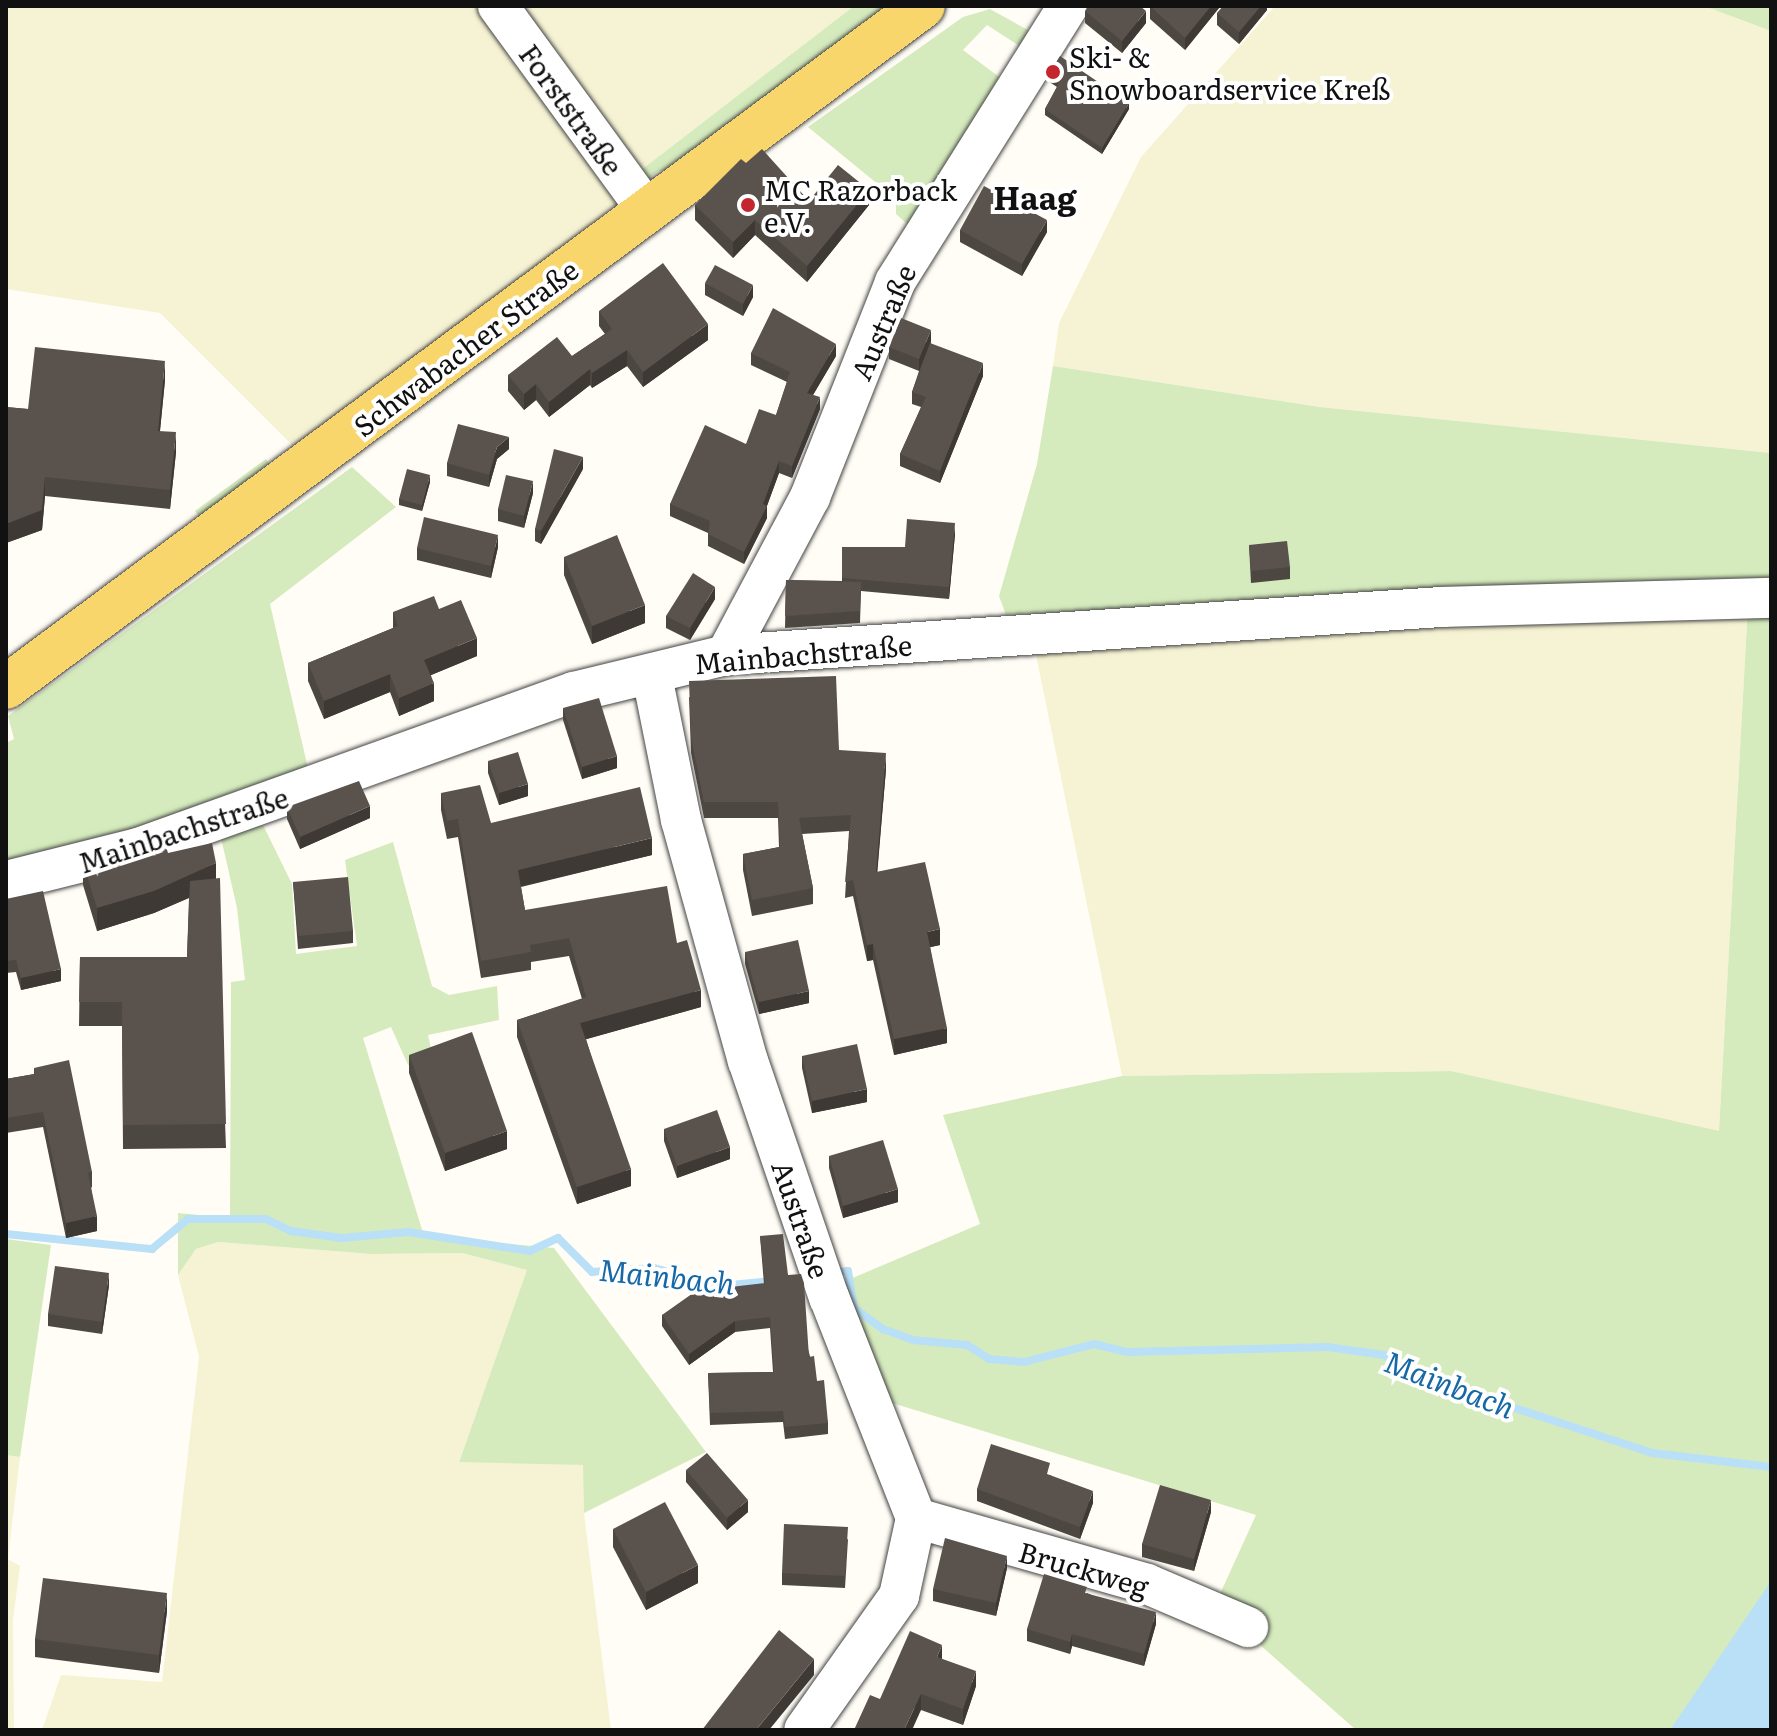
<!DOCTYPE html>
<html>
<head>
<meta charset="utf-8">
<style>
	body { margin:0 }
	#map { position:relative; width:1777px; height:1736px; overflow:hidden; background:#fffdf5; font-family:Literata,serif }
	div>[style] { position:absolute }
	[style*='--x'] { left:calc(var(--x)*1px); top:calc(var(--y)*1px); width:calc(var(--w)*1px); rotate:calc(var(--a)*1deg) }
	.farmland>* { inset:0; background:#f6f3d4 }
	.green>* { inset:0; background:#d5ebbd }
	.water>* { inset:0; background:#b9e0f7 }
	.stream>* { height:8px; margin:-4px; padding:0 4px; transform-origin:4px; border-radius:4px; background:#b9e0f7 }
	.roads { filter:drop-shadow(0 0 2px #444) drop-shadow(0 0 2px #444) }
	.minor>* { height:40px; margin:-20px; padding:0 20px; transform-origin:20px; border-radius:20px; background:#fff }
	.major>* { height:44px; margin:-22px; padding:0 22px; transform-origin:22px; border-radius:22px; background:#f9d66b }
	.wall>* { inset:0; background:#4d4742 }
	.shaded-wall>* { inset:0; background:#3f3936 }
	.building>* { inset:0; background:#5a524d }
	.dots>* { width:22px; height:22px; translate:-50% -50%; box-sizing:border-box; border:4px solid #fff; border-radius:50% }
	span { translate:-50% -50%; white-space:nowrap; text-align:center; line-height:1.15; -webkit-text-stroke:8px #fff; paint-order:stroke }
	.poi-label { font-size:28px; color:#111 }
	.left { translate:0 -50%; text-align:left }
	.street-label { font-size:28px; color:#111 }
	.water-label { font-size:30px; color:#1768a6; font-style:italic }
	.quarter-label { font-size:32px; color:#111; font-weight:700 }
	.frame { position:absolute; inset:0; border:8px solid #111; pointer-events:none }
</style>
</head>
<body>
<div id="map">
	<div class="farmland">
		<div style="clip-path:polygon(6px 6px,854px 6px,632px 177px,633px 191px,303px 456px,160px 313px,6px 289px)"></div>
		<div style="clip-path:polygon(1275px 6px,1704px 6px,1771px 31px,1771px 453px,1320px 407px,1053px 366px,1059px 323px,1141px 157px)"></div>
		<div style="clip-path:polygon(1749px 587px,1719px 1132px,1451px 1071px,1122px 1076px,1028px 616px)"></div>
		<div style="clip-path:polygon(218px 1242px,371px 1254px,462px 1253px,528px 1270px,459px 1461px,584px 1465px,584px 1513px,611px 1730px,42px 1730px,61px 1675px,162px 1682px,199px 1357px,178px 1275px,196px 1249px)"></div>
		<div style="clip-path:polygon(6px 1455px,20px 1457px,8px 1559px,20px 1566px,13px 1620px,14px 1730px,6px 1730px)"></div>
	</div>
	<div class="green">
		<div style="clip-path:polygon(854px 6px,888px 6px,676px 169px,658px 171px,633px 191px,632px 177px)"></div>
		<div style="clip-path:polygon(1704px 6px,1771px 6px,1771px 31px)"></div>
		<div style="clip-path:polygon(990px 9px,1035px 34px,1024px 49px,987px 25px,963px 50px,1002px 79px,914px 230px,896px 214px,896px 199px,808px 127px,963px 17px)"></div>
		<div style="clip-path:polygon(1053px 366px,1320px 407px,1771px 453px,1771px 1730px,1356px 1730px,1215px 1605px,1256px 1515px,876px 1398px,836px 1285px,980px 1224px,943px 1115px,1122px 1076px,1451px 1071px,1719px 1131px,1749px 587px,1006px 615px,999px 596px,1037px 464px)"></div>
		<div style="clip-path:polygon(266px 459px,273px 470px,202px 521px,195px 511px)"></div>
		<div style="clip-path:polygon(352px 467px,396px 507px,270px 604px,310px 777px,6px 868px,6px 743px,14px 739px,8px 716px)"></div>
		<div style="clip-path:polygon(262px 823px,292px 884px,296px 954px,357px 946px,345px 860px,393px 842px,432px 986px,449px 995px,497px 986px,499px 1020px,428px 1035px,433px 1057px,408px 1065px,391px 1027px,363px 1038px,424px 1236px,554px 1248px,706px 1452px,584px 1513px,583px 1465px,459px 1462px,527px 1270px,462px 1253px,371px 1254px,218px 1242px,196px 1249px,178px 1275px,178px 1213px,230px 1218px,231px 982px,245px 980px,237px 908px,221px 838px)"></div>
		<div style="clip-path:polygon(6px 1239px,51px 1245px,20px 1457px,6px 1455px)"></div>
	</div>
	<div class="water">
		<div style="clip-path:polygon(1771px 1581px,1771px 1730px,1670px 1730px)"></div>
	</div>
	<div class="stream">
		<div style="--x:6;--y:1234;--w:147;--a:5.9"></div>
		<div style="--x:152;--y:1249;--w:47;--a:-39.8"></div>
		<div style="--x:188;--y:1219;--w:78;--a:0"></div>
		<div style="--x:266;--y:1219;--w:28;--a:26"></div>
		<div style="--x:291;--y:1231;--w:51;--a:7.8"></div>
		<div style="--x:342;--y:1238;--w:66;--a:-5.2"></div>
		<div style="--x:408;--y:1232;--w:123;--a:8.9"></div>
		<div style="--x:530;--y:1251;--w:31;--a:-25"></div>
		<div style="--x:558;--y:1238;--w:48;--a:45"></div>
		<div style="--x:592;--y:1272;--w:62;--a:-3.7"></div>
		<div style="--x:654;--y:1268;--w:69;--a:15"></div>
		<div style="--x:721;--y:1286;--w:51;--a:-5.6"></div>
		<div style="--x:833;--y:1273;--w:15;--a:-8"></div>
		<div style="--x:848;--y:1271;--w:37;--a:81"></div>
		<div style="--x:854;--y:1308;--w:36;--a:36"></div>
		<div style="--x:883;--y:1329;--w:32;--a:20"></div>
		<div style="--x:913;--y:1340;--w:54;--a:5.3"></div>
		<div style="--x:967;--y:1345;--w:26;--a:32"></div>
		<div style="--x:989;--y:1359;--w:35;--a:5"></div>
		<div style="--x:1024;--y:1362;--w:72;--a:-14.4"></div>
		<div style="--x:1094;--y:1344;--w:34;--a:14"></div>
		<div style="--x:1127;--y:1352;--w:200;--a:-1.4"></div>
		<div style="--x:1327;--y:1347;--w:58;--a:8"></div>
		<div style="--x:1384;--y:1355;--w:51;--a:29.1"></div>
		<div style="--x:1429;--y:1380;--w:235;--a:18.1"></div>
		<div style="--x:1652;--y:1453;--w:120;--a:6.7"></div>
	</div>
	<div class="roads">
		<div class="minor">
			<div style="--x:498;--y:6;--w:253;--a:53.9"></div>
			<div style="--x:726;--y:655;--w:179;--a:-62"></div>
			<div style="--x:810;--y:497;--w:231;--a:-68.4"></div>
			<div style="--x:895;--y:282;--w:326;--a:-57.9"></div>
			<div style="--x:652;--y:676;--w:147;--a:78.6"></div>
			<div style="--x:681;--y:820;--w:250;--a:74.5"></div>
			<div style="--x:748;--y:1061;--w:250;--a:71.1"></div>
			<div style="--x:829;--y:1297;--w:238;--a:68.5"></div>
			<div style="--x:916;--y:1518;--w:80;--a:102.3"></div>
			<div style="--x:899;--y:1596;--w:164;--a:125.3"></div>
			<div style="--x:6;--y:881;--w:136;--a:-14"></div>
			<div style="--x:138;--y:848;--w:463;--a:-19.7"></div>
			<div style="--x:574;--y:692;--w:156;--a:-13.7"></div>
			<div style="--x:726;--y:655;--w:718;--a:-3.84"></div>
			<div style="--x:1442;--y:607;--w:329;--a:-1.6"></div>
			<div style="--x:916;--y:1518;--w:240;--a:15.9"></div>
			<div style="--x:1147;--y:1584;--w:110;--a:23.1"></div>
		</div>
		<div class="major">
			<div style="--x:6;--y:687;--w:1142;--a:-36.6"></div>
		</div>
	</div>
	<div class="wall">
		<div style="clip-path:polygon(1219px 6px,1219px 8px,1185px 50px,1150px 19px,1150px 7px)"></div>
		<div style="clip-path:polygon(1267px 6px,1267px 10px,1239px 44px,1217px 25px,1217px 13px)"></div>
		<div style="clip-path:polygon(1085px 11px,1146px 23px,1122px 53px,1085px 23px)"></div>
		<div style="clip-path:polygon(1048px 75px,1129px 109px,1102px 154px,1045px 115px,1045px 109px,1057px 87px,1048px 81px)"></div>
		<div style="clip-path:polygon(746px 163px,809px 201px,869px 205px,807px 282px,755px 235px,733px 258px,695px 220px,695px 205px)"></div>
		<div style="clip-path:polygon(960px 230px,1047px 232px,1022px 276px,960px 242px)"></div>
		<div style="clip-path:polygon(705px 283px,753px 297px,743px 316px,705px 295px)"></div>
		<div style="clip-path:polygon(599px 311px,708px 340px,643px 387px,627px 366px,592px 388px,590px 385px,549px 417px,536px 400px,524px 410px,508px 391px,508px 375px,572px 356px,605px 334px,599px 326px)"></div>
		<div style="clip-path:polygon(931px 342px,930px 343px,983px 376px,940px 483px,900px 466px,900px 454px,921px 407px,912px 404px,912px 392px,919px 371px,889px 359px,889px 347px)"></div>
		<div style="clip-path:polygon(751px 353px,836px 356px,813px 395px,820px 409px,792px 478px,779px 473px,767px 506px,767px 518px,744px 564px,708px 546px,708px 533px,670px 516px,670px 504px,746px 444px,776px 415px,787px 382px,751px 365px)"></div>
		<div style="clip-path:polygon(165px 380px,160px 431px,176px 452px,170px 509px,45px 496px,42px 530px,6px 543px,6px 407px,28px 409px)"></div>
		<div style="clip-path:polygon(509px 449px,497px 459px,489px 487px,447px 476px,447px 463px)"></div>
		<div style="clip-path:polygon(583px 469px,541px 544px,535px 541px,535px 529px)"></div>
		<div style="clip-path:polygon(430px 482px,422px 511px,399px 505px,399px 499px)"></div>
		<div style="clip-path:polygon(533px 493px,524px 528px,498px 521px,498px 509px)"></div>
		<div style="clip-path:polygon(955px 534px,949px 599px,861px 591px,860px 623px,785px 628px,786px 580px,842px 581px,842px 547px,905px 547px)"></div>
		<div style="clip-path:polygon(1249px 545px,1290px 567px,1290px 579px,1251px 583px)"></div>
		<div style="clip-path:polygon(498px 547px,491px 578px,417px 560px,417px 548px)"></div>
		<div style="clip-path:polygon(564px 557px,645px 623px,592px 644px,564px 575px)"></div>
		<div style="clip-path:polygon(715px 599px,690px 640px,666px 628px,666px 616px)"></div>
		<div style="clip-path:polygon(393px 612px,477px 656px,431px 675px,434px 701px,399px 716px,390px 692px,324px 719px,308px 681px,308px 663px,393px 628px)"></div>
		<div style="clip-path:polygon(689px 697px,839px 750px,886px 769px,877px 872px,940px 945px,930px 947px,947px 1043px,894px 1055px,873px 960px,867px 961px,853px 896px,845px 898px,849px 831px,802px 834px,813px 888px,813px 904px,752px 916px,743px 870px,743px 854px,779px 847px,778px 818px,704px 818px,691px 753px)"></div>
		<div style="clip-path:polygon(563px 708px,617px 768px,582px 779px,563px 720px)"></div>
		<div style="clip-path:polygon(488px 761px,528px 796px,499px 805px,488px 773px)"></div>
		<div style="clip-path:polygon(441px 793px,491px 823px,652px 855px,521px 887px,525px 910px,677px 943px,701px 1007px,586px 1039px,631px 1186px,577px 1204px,517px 1037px,517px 1020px,582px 999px,569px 956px,531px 962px,531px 970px,481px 978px,458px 837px,447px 839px,441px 810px)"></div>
		<div style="clip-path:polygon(287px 807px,370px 818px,300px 849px,287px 819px)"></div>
		<div style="clip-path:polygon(168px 853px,216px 879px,226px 1148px,123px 1149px,122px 1026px,79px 1026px,80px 957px,187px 957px,189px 898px,154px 913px,97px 931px,83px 885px,83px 863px)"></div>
		<div style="clip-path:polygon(293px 882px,353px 931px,353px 943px,298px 949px)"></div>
		<div style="clip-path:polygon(6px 899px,61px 981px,21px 990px,16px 972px,6px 973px)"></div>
		<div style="clip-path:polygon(745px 952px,809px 1003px,759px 1014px,745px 964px)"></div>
		<div style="clip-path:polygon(409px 1055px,507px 1149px,445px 1171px,409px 1073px)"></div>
		<div style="clip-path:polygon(802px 1056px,867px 1102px,812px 1113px,802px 1068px)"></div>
		<div style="clip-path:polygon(34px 1068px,92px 1172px,92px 1187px,91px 1188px,97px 1231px,66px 1238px,43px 1127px,6px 1133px,6px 1079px,34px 1074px)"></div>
		<div style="clip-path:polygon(664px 1129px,730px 1159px,677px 1178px,664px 1141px)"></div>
		<div style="clip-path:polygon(829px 1156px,898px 1202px,843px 1218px,829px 1168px)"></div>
		<div style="clip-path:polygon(760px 1236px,788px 1275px,828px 1423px,828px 1434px,785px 1439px,783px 1422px,710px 1425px,708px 1373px,773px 1372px,770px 1328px,735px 1332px,689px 1365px,662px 1326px,662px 1315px,764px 1284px)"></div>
		<div style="clip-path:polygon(109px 1285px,102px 1334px,48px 1326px,48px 1314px)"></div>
		<div style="clip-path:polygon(686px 1470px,748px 1512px,727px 1530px,686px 1482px)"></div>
		<div style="clip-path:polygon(1050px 1475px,1093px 1503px,1080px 1539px,977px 1501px,977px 1489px)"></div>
		<div style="clip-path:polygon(1211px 1512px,1194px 1571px,1142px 1557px,1142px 1544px)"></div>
		<div style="clip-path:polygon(613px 1529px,698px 1583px,646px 1610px,613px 1547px)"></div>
		<div style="clip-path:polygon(848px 1539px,845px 1588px,782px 1585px,782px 1573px)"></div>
		<div style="clip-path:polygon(1007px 1568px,996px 1616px,933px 1601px,933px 1589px)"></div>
		<div style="clip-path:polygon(1087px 1593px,1156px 1624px,1144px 1666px,1072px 1646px,1070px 1654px,1027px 1641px,1027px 1629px)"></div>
		<div style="clip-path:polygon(167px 1611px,159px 1673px,35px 1657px,35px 1639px)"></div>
		<div style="clip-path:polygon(942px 1659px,976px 1686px,963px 1725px,921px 1710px,880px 1699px)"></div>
	</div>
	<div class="shaded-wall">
		<div style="clip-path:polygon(1211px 6px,1219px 6px,1219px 8px,1185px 50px,1185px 38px)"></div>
		<div style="clip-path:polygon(1261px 6px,1267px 6px,1267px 10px,1239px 44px,1239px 32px)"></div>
		<div style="clip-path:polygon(1146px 11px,1146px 23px,1122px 53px,1122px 41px)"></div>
		<div style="clip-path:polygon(1129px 103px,1129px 109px,1102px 154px,1102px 148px)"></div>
		<div style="clip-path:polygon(869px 190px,869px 205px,807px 282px,807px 266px)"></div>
		<div style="clip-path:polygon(755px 220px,755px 235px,733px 258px,733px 242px)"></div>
		<div style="clip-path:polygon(1047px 220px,1047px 232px,1022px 276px,1022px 264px)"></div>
		<div style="clip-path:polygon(753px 285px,753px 297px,743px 316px,743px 304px)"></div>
		<div style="clip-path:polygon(708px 324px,708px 340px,643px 387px,643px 372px)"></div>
		<div style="clip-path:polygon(931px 330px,931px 342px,919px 371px,919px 359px)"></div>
		<div style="clip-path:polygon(836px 344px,836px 356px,807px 405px,807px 393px)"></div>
		<div style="clip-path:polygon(627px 350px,627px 366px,592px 388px,592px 373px)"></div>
		<div style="clip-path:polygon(165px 361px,165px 380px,158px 450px,158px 431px)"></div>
		<div style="clip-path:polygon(983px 363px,983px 376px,940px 483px,940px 471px)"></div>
		<div style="clip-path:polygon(590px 369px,590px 385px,549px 417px,549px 402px)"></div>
		<div style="clip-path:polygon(536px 384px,536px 400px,524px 410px,524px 394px)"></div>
		<div style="clip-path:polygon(820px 397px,820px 409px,792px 478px,792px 466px)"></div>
		<div style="clip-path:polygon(176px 432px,176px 452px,170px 509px,170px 490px)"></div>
		<div style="clip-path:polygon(509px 437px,509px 449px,497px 459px,489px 487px,489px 475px,497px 447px)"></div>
		<div style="clip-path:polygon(583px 457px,583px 469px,541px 544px,541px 531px)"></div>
		<div style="clip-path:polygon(779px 461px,779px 473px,765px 511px,767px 506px,767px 518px,744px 564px,744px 552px)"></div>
		<div style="clip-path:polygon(430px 475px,430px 482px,422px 511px,422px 505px)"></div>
		<div style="clip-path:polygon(45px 477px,45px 496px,42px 530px,6px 543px,6px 524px)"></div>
		<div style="clip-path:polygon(533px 481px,533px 493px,524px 528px,524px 516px)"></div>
		<div style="clip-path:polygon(955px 523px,955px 534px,949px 599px,949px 587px)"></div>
		<div style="clip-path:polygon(498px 535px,498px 547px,491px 578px,491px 566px)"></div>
		<div style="clip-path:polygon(715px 587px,715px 599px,690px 640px,690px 628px)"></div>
		<div style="clip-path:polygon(645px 605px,645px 623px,592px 644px,592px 626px)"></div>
		<div style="clip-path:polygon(477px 638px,477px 656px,424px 678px,424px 660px)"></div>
		<div style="clip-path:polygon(390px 674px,390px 692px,324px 719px,324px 701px)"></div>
		<div style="clip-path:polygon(434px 683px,434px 701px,399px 716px,399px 698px)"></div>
		<div style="clip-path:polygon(886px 753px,886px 769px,876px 888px,876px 872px)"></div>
		<div style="clip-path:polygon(617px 756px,617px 768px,582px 779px,582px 767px)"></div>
		<div style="clip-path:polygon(528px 784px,528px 796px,499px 805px,499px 793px)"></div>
		<div style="clip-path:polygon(370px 806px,370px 818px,300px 849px,300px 837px)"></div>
		<div style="clip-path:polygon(652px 838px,652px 855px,518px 887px,518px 870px)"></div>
		<div style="clip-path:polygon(216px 863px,216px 886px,154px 913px,97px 931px,97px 908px)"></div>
		<div style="clip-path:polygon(940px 929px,940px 945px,927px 948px,927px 932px)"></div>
		<div style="clip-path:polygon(873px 944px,873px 960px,867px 961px,867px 945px)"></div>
		<div style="clip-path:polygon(61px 969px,61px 981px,21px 990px,21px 978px)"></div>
		<div style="clip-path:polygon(701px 990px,701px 1007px,580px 1041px,580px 1023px)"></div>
		<div style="clip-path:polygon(809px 991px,809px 1003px,759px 1014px,759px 1002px)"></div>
		<div style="clip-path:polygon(947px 1028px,947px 1043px,894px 1055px,894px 1039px)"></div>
		<div style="clip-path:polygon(867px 1089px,867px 1102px,812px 1113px,812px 1101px)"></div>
		<div style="clip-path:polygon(507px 1131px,507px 1149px,445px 1171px,445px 1153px)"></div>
		<div style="clip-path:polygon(730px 1147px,730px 1159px,677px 1178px,677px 1166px)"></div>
		<div style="clip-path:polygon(631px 1169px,631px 1186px,577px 1204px,577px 1187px)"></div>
		<div style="clip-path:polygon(898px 1189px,898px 1202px,843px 1218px,843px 1206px)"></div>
		<div style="clip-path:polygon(97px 1216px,97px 1231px,66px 1238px,66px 1223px)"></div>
		<div style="clip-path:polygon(109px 1273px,109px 1285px,102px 1334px,102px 1322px)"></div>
		<div style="clip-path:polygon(735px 1321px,735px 1332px,689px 1365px,689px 1354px)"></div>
		<div style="clip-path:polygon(1093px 1491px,1093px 1503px,1080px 1539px,1080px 1527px)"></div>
		<div style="clip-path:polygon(748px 1500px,748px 1512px,727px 1530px,727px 1518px)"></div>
		<div style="clip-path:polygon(1211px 1500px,1211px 1512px,1194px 1571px,1194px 1559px)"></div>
		<div style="clip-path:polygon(1007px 1556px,1007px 1568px,996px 1616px,996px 1603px)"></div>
		<div style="clip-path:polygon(698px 1565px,698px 1583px,646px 1610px,646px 1592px)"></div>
		<div style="clip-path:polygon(167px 1593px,167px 1611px,159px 1673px,159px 1655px)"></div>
		<div style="clip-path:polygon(1156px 1612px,1156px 1624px,1144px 1666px,1144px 1654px)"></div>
		<div style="clip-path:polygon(1072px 1634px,1072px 1646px,1070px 1654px,1070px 1642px)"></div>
		<div style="clip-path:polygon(942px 1645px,942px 1661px,937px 1657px)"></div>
		<div style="clip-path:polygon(814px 1659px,814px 1675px,769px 1730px,756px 1730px)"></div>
		<div style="clip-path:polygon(976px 1671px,976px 1686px,963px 1725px,963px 1709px)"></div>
		<div style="clip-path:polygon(921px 1694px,921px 1710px,912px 1730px,904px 1730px)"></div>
	</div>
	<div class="building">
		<div style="clip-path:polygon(1088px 6px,1140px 6px,1146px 11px,1122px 41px,1085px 11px)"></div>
		<div style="clip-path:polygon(1150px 6px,1211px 6px,1185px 38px)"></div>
		<div style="clip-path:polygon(1223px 6px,1261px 6px,1239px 32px,1217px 13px)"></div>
		<div style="clip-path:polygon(1060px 56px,1129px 103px,1102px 148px,1045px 109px,1059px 83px,1048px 75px)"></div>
		<div style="clip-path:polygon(762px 149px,809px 201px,838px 165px,869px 190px,807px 266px,755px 220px,733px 242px,695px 205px,741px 159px,746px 163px)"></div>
		<div style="clip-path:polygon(984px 186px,1047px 220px,1022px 264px,960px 230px)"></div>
		<div style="clip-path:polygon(663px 263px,708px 324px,643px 372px,627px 350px,592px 373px,590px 369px,549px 402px,536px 384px,524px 394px,508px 375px,557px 337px,572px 356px,612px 329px,599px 311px)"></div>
		<div style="clip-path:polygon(715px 265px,753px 285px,743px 304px,705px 283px)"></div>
		<div style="clip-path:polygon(773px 308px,836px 344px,807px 393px,820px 397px,792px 466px,779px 461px,763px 504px,767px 506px,744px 552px,708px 534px,710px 521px,670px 504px,705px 425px,746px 444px,759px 409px,776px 415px,790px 372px,751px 353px)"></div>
		<div style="clip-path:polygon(901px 318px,931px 330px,919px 359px,889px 347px)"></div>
		<div style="clip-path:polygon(930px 343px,983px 363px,940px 471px,900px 454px,926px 397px,912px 392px)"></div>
		<div style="clip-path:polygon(35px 347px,165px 361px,158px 431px,176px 432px,170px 490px,45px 477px,42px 510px,6px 524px,6px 407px,28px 409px)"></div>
		<div style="clip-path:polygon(458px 424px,509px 437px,497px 447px,489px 475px,447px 463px)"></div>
		<div style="clip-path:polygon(554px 449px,583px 457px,541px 531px,535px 529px)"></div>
		<div style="clip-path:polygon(407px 469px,430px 475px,422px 505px,399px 499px)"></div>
		<div style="clip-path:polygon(506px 475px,533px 481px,524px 516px,498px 509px)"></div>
		<div style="clip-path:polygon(424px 517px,498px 535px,491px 566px,417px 548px)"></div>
		<div style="clip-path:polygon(907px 519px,955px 523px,949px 587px,842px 578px,842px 547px,905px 547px)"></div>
		<div style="clip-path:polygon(617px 535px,645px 605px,592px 626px,564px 557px)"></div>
		<div style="clip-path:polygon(1287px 541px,1290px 567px,1251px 571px,1249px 545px)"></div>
		<div style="clip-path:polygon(693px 573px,715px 587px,690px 628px,666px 616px)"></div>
		<div style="clip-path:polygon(786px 580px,861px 582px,860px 611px,785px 616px)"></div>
		<div style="clip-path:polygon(434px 596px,439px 609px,461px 600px,477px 638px,424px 660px,434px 683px,399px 698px,390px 674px,324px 701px,308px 663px,398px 626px,393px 612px)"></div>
		<div style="clip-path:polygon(836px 676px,839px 750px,886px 753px,876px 872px,925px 862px,940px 929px,927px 932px,947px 1028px,894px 1039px,873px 944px,867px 945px,853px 880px,845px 882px,851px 815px,799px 818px,813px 888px,752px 900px,743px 854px,780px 847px,778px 802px,704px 802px,691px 737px,689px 681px)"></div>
		<div style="clip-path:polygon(599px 698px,617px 756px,582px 767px,563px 708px)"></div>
		<div style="clip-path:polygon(518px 752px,528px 784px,499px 793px,488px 761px)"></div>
		<div style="clip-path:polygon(359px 781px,370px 806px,300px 837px,287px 807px)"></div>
		<div style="clip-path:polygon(480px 785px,491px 823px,640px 787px,652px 838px,518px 870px,525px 910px,667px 886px,677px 943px,687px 940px,701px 990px,580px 1023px,631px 1169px,577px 1187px,517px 1020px,586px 997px,569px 938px,530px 945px,531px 952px,481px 961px,458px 819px,447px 821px,441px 793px)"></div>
		<div style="clip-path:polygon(164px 840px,168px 853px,212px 843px,216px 863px,154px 891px,97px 908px,83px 863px)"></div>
		<div style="clip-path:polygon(348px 877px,353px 931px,298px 936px,293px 882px)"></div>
		<div style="clip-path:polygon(220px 878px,226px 1124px,123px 1125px,122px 1002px,79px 1002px,80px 957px,187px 957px,190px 881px)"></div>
		<div style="clip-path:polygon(43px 891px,61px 969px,21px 978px,16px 960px,6px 961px,6px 922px,8px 922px,6px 914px,6px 899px)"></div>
		<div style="clip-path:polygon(798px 940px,809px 991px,759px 1002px,745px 952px)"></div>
		<div style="clip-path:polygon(472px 1032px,507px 1131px,445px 1153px,409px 1055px)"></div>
		<div style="clip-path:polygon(857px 1044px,867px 1089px,812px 1101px,802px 1056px)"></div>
		<div style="clip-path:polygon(69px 1060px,92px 1172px,88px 1173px,97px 1216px,66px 1223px,43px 1112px,6px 1118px,6px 1079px,35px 1074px,34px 1068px)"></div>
		<div style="clip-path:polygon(717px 1110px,730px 1147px,677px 1166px,664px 1129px)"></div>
		<div style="clip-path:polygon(883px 1140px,898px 1189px,843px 1206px,829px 1156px)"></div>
		<div style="clip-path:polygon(783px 1234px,788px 1275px,801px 1274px,804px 1283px,809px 1357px,814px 1356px,817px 1381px,824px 1380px,828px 1423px,785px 1427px,783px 1411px,710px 1413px,708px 1373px,774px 1372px,770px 1317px,735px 1321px,689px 1354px,662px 1315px,696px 1291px,765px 1283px,760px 1236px)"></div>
		<div style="clip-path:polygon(55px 1266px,109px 1273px,102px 1322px,48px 1314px)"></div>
		<div style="clip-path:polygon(991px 1444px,1050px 1463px,1047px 1474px,1093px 1491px,1080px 1527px,977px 1489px)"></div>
		<div style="clip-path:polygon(707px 1453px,748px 1500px,727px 1518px,686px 1470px)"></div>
		<div style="clip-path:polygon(1160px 1485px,1211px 1500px,1194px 1559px,1142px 1544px)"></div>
		<div style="clip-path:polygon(665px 1502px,698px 1565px,646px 1592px,613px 1529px)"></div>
		<div style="clip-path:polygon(784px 1524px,848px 1527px,845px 1576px,782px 1573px)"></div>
		<div style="clip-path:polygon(945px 1538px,1007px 1556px,996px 1603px,933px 1589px)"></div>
		<div style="clip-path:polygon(1044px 1574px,1087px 1587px,1085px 1593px,1156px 1612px,1144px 1654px,1072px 1634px,1070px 1642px,1027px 1629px)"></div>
		<div style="clip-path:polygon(43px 1578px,167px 1593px,159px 1655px,35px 1639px)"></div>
		<div style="clip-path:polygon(779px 1630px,814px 1659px,756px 1730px,702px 1730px)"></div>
		<div style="clip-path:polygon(910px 1631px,942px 1645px,937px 1657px,976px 1671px,963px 1709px,921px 1694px,904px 1730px,854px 1730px,870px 1695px,880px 1699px)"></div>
	</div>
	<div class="dots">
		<div style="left:1053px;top:72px;background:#c4262e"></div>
		<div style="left:748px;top:205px;background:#c4262e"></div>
	</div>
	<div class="poi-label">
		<span class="left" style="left:1069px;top:72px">Ski- &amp;<br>Snowboardservice Kreß</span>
		<span class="left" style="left:764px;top:205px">MC Razorback<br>e.V.</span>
	</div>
	<div class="street-label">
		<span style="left:572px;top:109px;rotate:54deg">Forststraße</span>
		<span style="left:882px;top:322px;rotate:-67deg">Austraße</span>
		<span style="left:465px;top:347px;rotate:-37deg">Schwabacher Straße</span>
		<span style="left:803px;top:653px;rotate:-5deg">Mainbachstraße</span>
		<span style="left:183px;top:829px;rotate:-18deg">Mainbachstraße</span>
		<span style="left:802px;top:1219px;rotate:71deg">Austraße</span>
		<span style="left:1084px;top:1568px;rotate:16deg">Bruckweg</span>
	</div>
	<div class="water-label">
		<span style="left:667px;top:1275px;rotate:6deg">Mainbach</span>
		<span style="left:1450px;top:1383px;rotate:21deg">Mainbach</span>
	</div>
	<div class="quarter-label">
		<span style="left:1035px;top:196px">Haag</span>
	</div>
	<div class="frame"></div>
</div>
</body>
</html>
